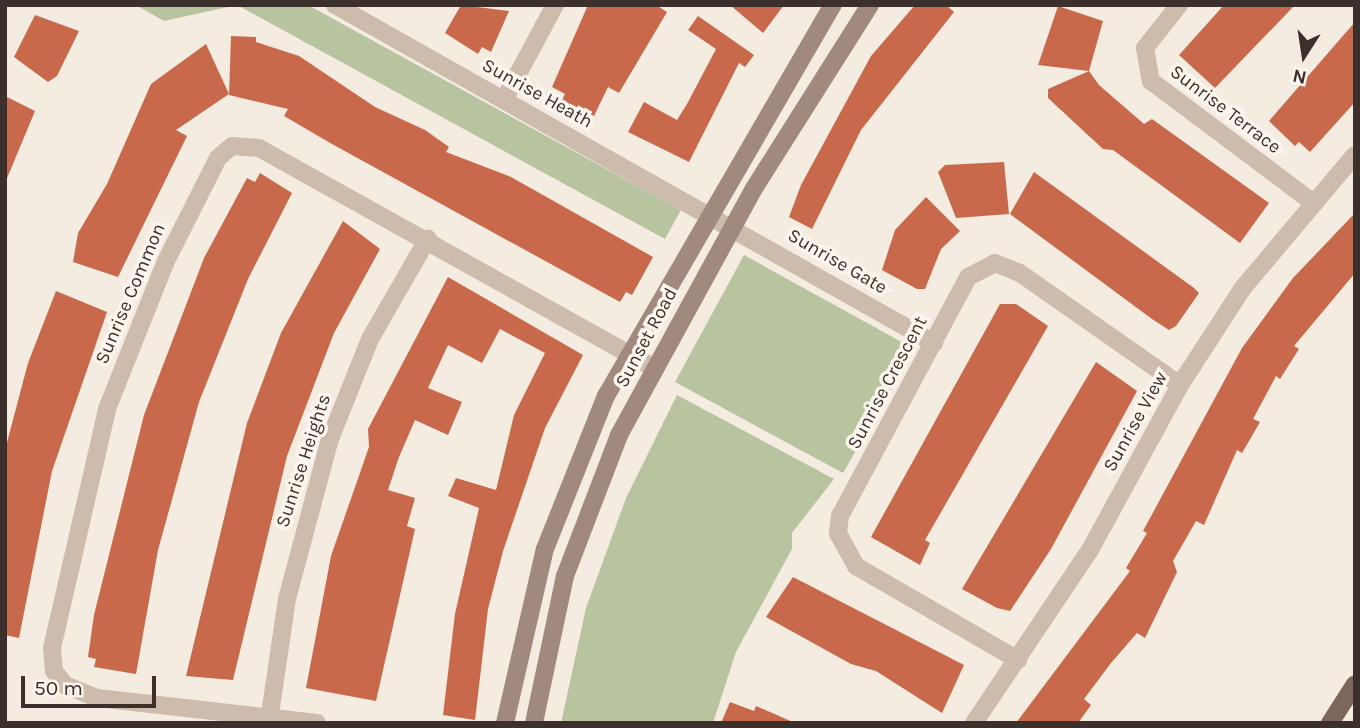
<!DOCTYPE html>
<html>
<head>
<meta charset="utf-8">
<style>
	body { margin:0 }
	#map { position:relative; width:1360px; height:728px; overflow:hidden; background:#f4ebe1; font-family:Karla,sans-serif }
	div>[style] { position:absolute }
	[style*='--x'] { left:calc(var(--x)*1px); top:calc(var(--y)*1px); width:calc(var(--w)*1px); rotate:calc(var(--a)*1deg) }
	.green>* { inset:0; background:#b8c4a0 }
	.building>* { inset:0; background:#c8694b }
	.street>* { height:18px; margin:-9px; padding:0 9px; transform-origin:9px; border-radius:9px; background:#cdbbac }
	.secondary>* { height:18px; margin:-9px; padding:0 9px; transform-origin:9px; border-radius:9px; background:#a18a7d }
	.primary>* { height:18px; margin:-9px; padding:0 9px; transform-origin:9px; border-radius:9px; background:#7d675c }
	span { translate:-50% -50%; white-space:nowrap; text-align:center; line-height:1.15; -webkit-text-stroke:7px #fbf5ee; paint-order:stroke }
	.street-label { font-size:19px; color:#3b302b }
	.frame { position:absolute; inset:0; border:7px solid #3b302b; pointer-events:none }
	.north { position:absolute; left:1269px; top:21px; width:70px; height:70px; -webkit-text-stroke:5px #fbf5ee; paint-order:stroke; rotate:192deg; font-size:19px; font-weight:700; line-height:28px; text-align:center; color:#3b302b }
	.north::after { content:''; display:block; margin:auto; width:24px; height:32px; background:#3b302b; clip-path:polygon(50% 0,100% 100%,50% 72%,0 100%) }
	.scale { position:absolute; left:21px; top:676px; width:135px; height:32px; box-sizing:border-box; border:4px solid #3b302b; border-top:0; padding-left:9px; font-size:21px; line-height:24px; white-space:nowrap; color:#3b302b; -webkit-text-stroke:5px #fbf5ee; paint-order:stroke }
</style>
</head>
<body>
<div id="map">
	<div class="green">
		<div style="clip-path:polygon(136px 5px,308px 5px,681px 210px,665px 239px,237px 5px,164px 21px)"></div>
		<div style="clip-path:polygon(744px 255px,907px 345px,905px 364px,843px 473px,675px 382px)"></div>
		<div style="clip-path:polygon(677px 395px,834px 479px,792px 533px,792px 549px,736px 652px,713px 723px,561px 723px,586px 608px,626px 498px)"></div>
	</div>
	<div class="building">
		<div style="clip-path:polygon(461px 5px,509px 11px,491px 52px,482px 47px,478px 54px,445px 33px)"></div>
		<div style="clip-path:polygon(588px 5px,656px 5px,667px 12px,619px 93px,608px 87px,594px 116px,562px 100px,565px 94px,552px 87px)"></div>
		<div style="clip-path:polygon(730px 5px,784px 5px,763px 33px)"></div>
		<div style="clip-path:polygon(915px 5px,946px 5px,954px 12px,861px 130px,812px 229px,789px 217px,801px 185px,871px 56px)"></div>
		<div style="clip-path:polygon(1224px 5px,1295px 5px,1215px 88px,1179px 55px)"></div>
		<div style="clip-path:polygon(1058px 6px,1103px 21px,1089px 71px,1099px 85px,1144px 124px,1152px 119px,1269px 203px,1240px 243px,1113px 150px,1103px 149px,1048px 98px,1048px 89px,1089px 71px,1038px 65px)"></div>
		<div style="clip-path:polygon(35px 15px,79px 31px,57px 76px,48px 82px,14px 57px)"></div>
		<div style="clip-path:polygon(698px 16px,754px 55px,745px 67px,739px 63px,689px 162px,628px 132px,644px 102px,677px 120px,687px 104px,716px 49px,688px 30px)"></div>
		<div style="clip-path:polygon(1355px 22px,1355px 102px,1310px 152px,1299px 142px,1295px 146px,1269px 121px)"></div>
		<div style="clip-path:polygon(231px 36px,256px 37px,256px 42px,299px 56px,375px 107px,425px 130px,449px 147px,446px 152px,511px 177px,653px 257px,632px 295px,626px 292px,620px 302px,332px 144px,284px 116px,288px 109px,229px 95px)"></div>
		<div style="clip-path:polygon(206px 44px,229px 94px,176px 130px,187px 136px,118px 277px,73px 262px,78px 233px,107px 184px,151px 84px)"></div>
		<div style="clip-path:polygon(5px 96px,35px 111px,5px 183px)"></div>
		<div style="clip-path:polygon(1004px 162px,1009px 214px,956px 218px,938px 172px,945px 165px)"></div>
		<div style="clip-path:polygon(1034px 172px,1194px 288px,1199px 293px,1176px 326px,1169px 330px,1152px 319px,1010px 214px)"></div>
		<div style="clip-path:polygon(260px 173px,292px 193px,248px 279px,199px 402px,158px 550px,136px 674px,94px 667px,96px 659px,88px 657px,94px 615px,144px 415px,204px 258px,247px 178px,255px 182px)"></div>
		<div style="clip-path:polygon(926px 197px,960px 231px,941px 249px,925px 289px,917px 289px,882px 270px,895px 230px)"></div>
		<div style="clip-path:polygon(1355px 213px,1355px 273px,1294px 346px,1299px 349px,1280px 379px,1276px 376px,1253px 419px,1260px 422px,1242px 453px,1237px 450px,1204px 525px,1196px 521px,1173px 561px,1177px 572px,1145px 638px,1137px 633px,1111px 663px,1084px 699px,1091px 705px,1078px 723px,1016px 723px,1130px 571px,1126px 568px,1147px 533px,1143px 531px,1242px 348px,1293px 278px)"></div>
		<div style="clip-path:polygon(343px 221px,380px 249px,334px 333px,287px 456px,233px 680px,186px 676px,247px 423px,281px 333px)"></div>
		<div style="clip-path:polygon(448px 277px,583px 355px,545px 428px,503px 551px,488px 609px,475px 720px,443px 715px,455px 614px,479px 508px,448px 496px,456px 478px,496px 490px,514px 415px,545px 353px,500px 329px,482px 363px,448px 345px,428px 388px,462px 402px,448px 435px,415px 420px,399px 457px,388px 490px,415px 498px,407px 526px,415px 529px,376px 701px,306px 688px,331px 556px,369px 447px,368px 429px)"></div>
		<div style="clip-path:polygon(56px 291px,107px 312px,52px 471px,19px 638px,5px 635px,5px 450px,28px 363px)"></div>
		<div style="clip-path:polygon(1000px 304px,1016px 304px,1048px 326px,925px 540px,930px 543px,920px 565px,871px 537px)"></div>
		<div style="clip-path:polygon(1096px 362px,1137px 391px,1051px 549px,1010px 611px,997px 608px,962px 589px)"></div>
		<div style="clip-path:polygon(793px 577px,964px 665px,942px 713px,876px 671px,851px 664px,766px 617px)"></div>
		<div style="clip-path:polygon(730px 702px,754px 711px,756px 706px,795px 723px,721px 723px)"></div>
	</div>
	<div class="street">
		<div style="--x:335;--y:5;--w:688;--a:29.43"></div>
		<div style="--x:1179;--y:5;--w:55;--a:128.3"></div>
		<div style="--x:1145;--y:48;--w:34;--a:80"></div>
		<div style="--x:1151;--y:81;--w:201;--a:36.9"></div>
		<div style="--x:504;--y:100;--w:108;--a:-61.8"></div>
		<div style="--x:1018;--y:660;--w:187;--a:-149.9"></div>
		<div style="--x:856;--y:566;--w:37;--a:-119"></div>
		<div style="--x:838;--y:534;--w:18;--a:-84"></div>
		<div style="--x:840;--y:516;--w:271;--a:-61.8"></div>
		<div style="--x:968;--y:277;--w:30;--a:-27"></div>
		<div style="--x:995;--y:263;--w:27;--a:22"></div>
		<div style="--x:1020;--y:273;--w:195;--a:35"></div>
		<div style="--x:270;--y:714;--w:116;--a:-81.6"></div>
		<div style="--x:287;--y:599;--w:166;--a:-75"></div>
		<div style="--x:330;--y:439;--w:108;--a:-68.2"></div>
		<div style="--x:370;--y:339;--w:116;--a:-60.1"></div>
		<div style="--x:317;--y:723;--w:221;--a:-173.5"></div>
		<div style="--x:97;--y:698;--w:35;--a:-158"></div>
		<div style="--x:65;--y:685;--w:18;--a:-128"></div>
		<div style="--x:54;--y:671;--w:23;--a:-95"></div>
		<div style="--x:52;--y:648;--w:245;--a:-77"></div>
		<div style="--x:107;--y:409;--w:157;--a:-68.3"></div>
		<div style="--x:165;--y:263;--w:118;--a:-63.2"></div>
		<div style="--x:218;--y:158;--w:18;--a:-41"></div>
		<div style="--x:232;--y:146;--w:27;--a:4"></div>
		<div style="--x:259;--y:148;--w:453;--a:29.1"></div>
		<div style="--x:974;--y:723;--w:208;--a:-56.2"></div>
		<div style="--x:1090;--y:550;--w:188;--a:-61.4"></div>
		<div style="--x:1180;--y:385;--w:114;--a:-57.1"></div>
		<div style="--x:1242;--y:289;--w:175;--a:-49.9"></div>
	</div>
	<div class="secondary">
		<div style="--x:505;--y:723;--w:179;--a:-77.1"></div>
		<div style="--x:545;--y:549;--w:165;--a:-68.3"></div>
		<div style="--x:606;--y:396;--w:452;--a:-59.9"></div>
		<div style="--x:534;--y:723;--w:150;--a:-78.1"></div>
		<div style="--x:565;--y:576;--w:151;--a:-69"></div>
		<div style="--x:619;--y:435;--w:279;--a:-61.3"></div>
		<div style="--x:753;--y:190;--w:219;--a:-57.7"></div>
	</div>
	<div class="primary">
		<div style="--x:1330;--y:723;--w:46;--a:-57.3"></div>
	</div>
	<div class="street-label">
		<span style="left:537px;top:94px;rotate:29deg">Sunrise Heath</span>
		<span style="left:1225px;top:110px;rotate:37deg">Sunrise Terrace</span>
		<span style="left:837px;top:262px;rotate:30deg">Sunrise Gate</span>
		<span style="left:131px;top:294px;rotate:-67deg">Sunrise Common</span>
		<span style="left:647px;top:338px;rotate:-62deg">Sunset Road</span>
		<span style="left:888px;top:383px;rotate:-62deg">Sunrise Crescent</span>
		<span style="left:1136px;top:422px;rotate:-61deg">Sunrise View</span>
		<span style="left:304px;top:461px;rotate:-72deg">Sunrise Heights</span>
	</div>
	<div class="frame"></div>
	<div class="north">N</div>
	<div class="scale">50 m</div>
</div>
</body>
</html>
